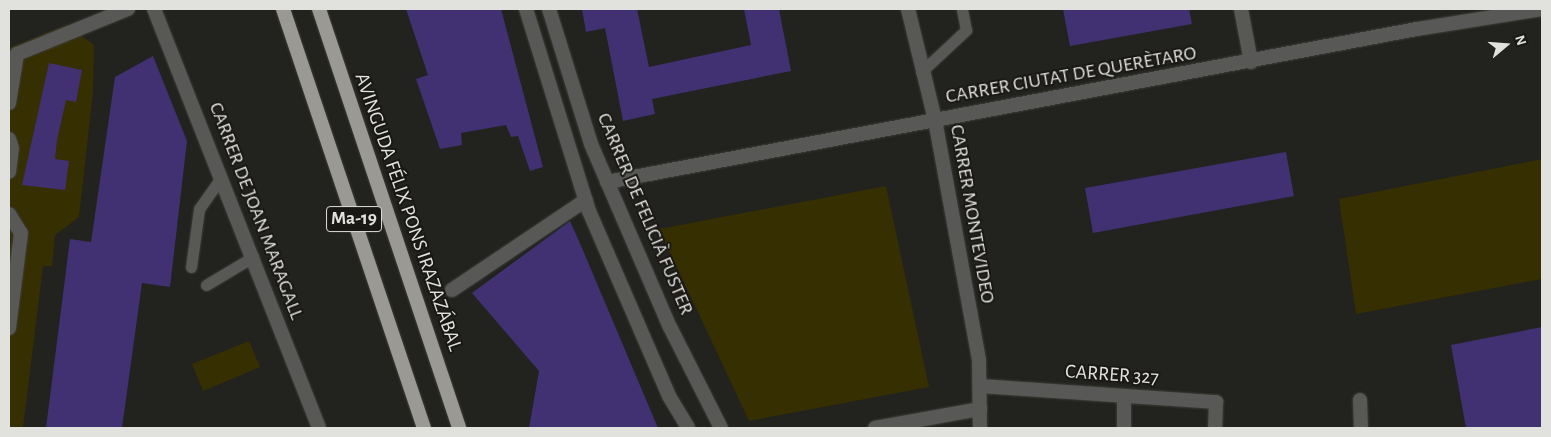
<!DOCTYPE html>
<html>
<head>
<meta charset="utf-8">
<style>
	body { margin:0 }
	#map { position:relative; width:1551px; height:437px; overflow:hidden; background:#22221e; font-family:"Alegreya Sans",sans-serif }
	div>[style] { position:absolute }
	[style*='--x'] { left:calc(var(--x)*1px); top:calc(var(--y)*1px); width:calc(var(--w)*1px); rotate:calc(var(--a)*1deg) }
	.green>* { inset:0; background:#362f02 }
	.building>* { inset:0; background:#413172 }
	.roads { filter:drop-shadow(0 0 1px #3d3d39) drop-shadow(0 0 1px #3d3d39) }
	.service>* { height:11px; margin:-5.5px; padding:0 5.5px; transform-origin:5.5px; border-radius:5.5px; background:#585856 }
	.pedestrian>* { height:14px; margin:-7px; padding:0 7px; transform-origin:7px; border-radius:7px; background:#585856 }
	.minor>* { height:14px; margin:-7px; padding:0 7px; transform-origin:7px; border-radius:7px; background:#585856 }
	.tertiary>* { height:14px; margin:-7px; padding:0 7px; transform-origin:7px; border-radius:7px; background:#585856 }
	.trunk>* { height:14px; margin:-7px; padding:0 7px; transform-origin:7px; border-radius:7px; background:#9a9994 }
	span { translate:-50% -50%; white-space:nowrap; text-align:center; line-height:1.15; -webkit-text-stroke:4px #191815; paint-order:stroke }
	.shield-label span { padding:1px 4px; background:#191815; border:1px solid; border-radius:4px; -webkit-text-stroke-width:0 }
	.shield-label { font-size:19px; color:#e1e1de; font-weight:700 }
	.street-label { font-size:20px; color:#e1e1de }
	.frame { position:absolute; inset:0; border:10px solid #e1e1de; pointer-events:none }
	.north { position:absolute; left:1481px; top:20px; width:50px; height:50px; -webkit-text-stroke:4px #191815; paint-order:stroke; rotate:72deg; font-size:14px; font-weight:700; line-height:20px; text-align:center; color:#e1e1de }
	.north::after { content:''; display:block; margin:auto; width:18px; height:22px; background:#e1e1de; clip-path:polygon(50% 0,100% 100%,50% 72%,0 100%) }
</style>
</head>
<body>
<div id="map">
	<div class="green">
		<div style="clip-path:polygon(66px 25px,94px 45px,93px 92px,79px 217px,55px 235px,52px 266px,43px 266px,23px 428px,9px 428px,9px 48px)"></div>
		<div style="clip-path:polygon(1542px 159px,1542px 279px,1356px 314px,1339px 199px)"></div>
		<div style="clip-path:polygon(886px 186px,929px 387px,749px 421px,659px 229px)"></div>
		<div style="clip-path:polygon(249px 341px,260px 367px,203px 391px,192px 364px)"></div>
	</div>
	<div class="building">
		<div style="clip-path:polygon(406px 9px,501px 9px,543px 167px,530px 171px,518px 136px,511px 137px,506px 125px,461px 133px,462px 145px,440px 149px,416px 79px,428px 75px)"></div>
		<div style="clip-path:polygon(582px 9px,637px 9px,649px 67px,751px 45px,744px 9px,779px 9px,791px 71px,652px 99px,655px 114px,623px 121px,605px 28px,586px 32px)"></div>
		<div style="clip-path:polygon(1063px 9px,1189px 9px,1192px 24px,1070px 46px)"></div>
		<div style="clip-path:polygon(153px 56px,187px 141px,170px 287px,142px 283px,122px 428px,46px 428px,70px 239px,91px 242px,115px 77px)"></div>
		<div style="clip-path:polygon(49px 63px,82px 70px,76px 102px,66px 100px,57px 140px,55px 159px,69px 161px,65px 190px,22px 185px)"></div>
		<div style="clip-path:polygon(1286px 152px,1294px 196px,1093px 233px,1085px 188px)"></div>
		<div style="clip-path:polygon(570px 221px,582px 248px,658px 428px,529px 428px,539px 371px,472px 293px)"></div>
		<div style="clip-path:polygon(1542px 327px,1542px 428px,1466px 428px,1451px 345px)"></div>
	</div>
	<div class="roads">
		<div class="service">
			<div style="--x:921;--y:72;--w:62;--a:-43"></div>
			<div style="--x:966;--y:30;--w:21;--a:-101"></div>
			<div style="--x:191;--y:267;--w:59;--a:-82.1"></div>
			<div style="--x:199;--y:209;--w:39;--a:-55"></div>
			<div style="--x:206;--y:285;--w:55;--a:-30.8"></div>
		</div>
		<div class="pedestrian">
			<div style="--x:9;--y:103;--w:50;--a:-80.7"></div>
			<div style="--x:17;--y:54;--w:120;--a:-22.1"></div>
			<div style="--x:9;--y:139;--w:9;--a:72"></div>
			<div style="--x:12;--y:148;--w:24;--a:97"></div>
			<div style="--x:9;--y:214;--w:22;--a:58"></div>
			<div style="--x:21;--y:233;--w:96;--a:97.2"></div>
			<div style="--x:875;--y:428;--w:107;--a:-10.3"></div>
		</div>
		<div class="minor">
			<div style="--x:526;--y:9;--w:212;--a:72.7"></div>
			<div style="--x:589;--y:211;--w:202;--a:66.6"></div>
			<div style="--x:669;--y:396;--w:37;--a:59"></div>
			<div style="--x:549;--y:9;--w:141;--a:72.7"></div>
			<div style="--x:591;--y:144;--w:199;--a:66.7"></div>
			<div style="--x:670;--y:327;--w:113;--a:63.2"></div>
			<div style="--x:908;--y:9;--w:114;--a:76.3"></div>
			<div style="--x:935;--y:120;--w:244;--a:79.6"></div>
			<div style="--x:979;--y:360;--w:68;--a:89.2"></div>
			<div style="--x:1241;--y:9;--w:54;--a:79.3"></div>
			<div style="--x:607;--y:182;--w:824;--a:-10.7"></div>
			<div style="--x:1417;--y:29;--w:127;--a:-9.1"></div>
			<div style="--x:452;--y:290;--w:161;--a:-33.9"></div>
			<div style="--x:980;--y:386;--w:237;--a:3.9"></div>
			<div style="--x:1216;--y:402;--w:26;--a:92"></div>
			<div style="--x:1360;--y:400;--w:28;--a:88"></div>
			<div style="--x:1124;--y:428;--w:32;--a:-90"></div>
		</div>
		<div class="tertiary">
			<div style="--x:154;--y:9;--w:450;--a:68.5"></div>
		</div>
		<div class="trunk">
			<div style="--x:283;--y:9;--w:442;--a:71.4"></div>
			<div style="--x:319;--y:9;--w:442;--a:71.5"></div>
		</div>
	</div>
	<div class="shield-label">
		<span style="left:354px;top:219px">Ma-19</span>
	</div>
	<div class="street-label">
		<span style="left:1071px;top:75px;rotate:-10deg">CARRER CIUTAT DE QUERÈTARO</span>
		<span style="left:256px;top:211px;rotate:69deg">CARRER DE JOAN MARAGALL</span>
		<span style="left:408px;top:212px;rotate:71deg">AVINGUDA FÉLIX PONS IRAZAZÁBAL</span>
		<span style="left:645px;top:214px;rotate:67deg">CARRER DE FELICIÀ FUSTER</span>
		<span style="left:972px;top:214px;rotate:80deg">CARRER MONTEVIDEO</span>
		<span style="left:1112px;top:375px;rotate:4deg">CARRER 327</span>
	</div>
	<div class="frame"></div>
	<div class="north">N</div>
</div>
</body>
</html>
